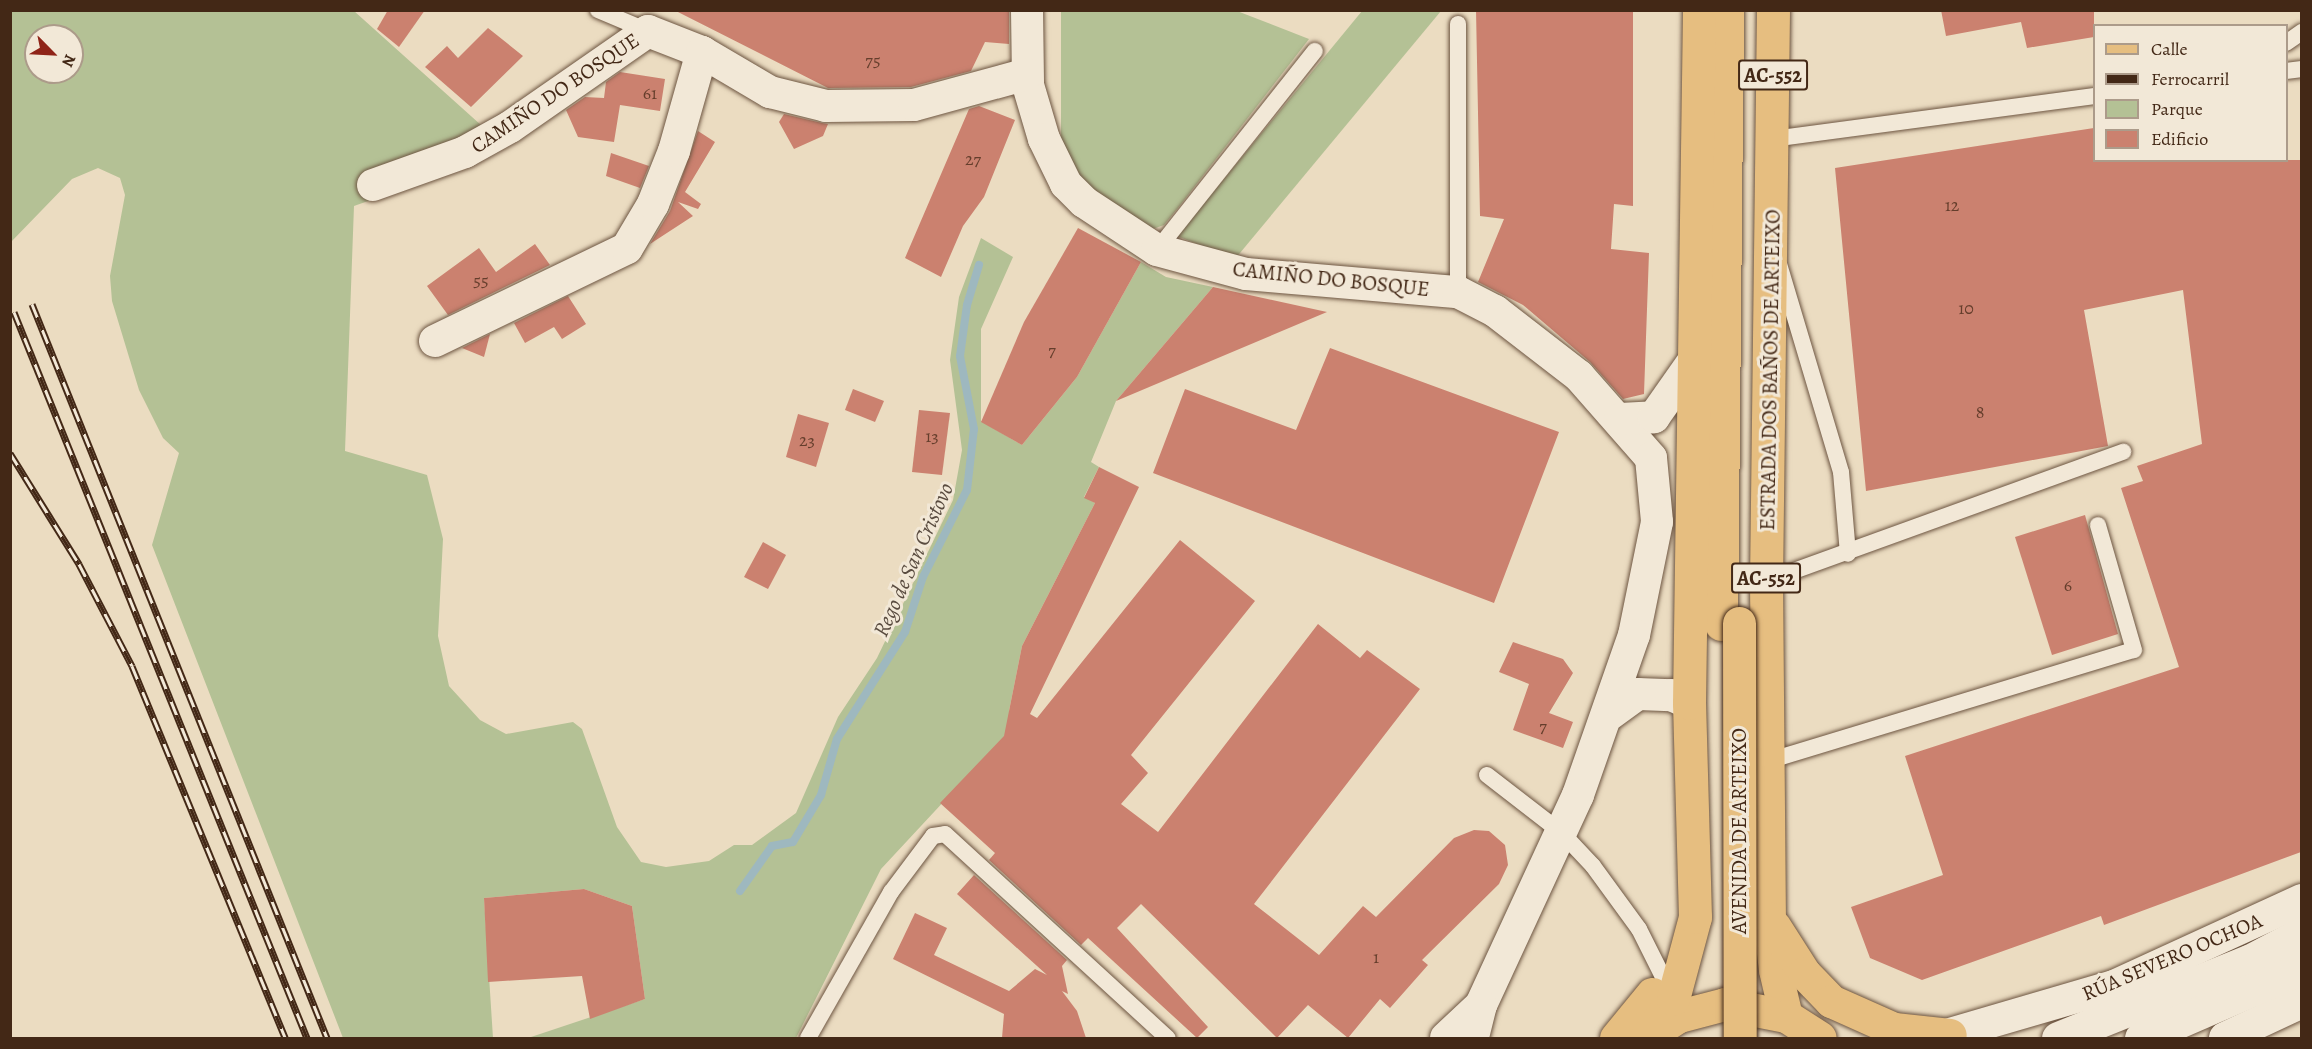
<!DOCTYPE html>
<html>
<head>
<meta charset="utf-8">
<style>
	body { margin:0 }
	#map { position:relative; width:2312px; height:1049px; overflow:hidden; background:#ebdcc1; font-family:Alegreya,serif }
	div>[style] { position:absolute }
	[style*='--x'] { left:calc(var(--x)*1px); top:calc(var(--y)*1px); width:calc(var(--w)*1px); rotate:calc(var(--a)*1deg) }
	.green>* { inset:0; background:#b4c195 }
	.stream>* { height:8px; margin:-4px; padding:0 4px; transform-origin:4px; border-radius:4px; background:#9eb8bf }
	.building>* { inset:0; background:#cb816f }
	.roads { filter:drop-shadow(0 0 2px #6d5541) drop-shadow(0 0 2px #6d5541) }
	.lane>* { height:16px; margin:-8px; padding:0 8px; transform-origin:8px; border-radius:8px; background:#f2e8d7 }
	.street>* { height:32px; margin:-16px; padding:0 16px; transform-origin:16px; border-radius:16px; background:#f2e8d7 }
	.secondary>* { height:33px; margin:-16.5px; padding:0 16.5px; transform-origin:16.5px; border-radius:16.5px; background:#f2e8d7 }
	.primary>* { height:33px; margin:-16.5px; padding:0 16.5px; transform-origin:16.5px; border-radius:16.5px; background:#e6be80 }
	.rail>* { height:7px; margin-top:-3.5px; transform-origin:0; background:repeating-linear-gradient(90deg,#f2e8d7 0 14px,#432816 0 28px); box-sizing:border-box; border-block:2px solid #432816 }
	.bridges { filter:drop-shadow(0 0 2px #432816) drop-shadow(0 0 2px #432816) }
	.primary-bridge>* { height:33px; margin:-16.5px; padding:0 16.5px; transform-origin:16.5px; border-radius:16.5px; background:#e6be80 }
	span { translate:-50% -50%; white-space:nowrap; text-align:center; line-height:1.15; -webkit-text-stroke:6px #f2e8d7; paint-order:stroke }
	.number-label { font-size:18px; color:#653e2c }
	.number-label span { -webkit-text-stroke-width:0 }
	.shield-label span { padding:2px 4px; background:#f2e8d7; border:2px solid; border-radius:4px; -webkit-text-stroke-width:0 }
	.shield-label { font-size:20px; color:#432816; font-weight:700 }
	.street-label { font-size:21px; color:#432816 }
	.water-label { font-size:22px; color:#5a4c40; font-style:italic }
	.frame { position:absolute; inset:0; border:12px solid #432816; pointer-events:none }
	.legend { position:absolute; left:2093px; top:24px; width:195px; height:138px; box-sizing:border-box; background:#f2e8d7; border:2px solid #ac9b8a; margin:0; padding:8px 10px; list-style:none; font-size:18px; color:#432816 }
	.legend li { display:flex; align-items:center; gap:12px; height:30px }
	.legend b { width:30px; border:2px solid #ac9b8a }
	.north { position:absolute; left:24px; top:24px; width:60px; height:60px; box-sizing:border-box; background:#f2e8d7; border:2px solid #ac9b8a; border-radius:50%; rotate:114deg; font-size:16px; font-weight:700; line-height:24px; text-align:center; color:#432816 }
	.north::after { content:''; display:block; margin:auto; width:21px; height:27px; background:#8f2418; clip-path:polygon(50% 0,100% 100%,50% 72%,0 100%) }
</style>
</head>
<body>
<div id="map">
	<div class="green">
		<div style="clip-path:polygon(evenodd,11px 11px,354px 11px,501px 143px,430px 179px,354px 206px,345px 451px,427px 475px,443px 539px,438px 636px,449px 686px,480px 720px,506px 734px,573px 722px,582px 729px,617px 827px,641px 862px,666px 867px,709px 861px,734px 845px,752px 845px,796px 813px,838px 717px,877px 658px,953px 500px,962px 450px,950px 360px,959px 297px,981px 238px,1013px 257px,981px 329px,981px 421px,1022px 445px,1077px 377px,1141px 262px,1166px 277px,1213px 287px,1116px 401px,1091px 462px,1099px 467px,1084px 497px,1095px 503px,1022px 646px,1009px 711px,1027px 712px,881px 869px,796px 1038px,528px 1038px,645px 999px,632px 906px,584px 889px,484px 898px,493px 1038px,343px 1038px,152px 545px,179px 453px,163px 438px,139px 390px,112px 301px,110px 276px,125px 195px,120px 178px,98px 168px,72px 179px,11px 242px,11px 11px,36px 36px,72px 36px,72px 72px,36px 72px,36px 36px)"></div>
		<div style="clip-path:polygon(1061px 11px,1237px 11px,1309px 39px,1178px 208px,1164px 225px,1150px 230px,1095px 199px,1061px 154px)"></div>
		<div style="clip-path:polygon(1362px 11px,1441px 11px,1235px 259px,1177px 236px)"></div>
	</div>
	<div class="stream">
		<div style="--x:740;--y:891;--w:55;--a:-54.6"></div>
		<div style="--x:772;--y:846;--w:21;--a:-11"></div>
		<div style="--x:793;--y:842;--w:55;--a:-59.2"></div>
		<div style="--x:821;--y:795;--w:58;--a:-74.1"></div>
		<div style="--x:837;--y:739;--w:127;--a:-57.6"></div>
		<div style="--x:905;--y:632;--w:58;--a:-71.9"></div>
		<div style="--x:923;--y:577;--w:97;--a:-63.2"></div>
		<div style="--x:967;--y:490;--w:61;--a:-83.5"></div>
		<div style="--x:974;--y:429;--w:74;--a:-100.9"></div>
		<div style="--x:960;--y:356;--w:51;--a:-82.2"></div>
		<div style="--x:967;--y:305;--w:42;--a:-73.3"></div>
	</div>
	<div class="building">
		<div style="clip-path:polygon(388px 10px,425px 10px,399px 47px,377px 29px)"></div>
		<div style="clip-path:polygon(674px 10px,1009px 10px,1009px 44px,985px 42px,971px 71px,911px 87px,828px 88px)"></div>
		<div style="clip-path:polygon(1476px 10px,1633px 10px,1633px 206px,1614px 204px,1611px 249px,1649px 253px,1644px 394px,1623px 399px,1590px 362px,1523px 305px,1478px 282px,1504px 219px,1480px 216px)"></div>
		<div style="clip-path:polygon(1941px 10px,2094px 10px,2094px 37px,2027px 48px,2021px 22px,1946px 36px)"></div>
		<div style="clip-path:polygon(488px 28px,523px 56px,471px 107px,425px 67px,447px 46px,458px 58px)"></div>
		<div style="clip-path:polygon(620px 72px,665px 79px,660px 111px,620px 105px,614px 142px,578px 137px,566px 110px,585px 97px,604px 98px,606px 82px)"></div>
		<div style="clip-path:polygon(979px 106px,1015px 120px,984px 197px,963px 226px,941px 277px,905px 258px,969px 109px)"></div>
		<div style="clip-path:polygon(784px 114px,822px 123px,828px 124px,823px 136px,794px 149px,779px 122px)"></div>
		<div style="clip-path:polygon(2094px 128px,2094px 160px,2301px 160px,2301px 852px,2104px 925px,2101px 916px,1922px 980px,1870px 958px,1851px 907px,1943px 875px,1905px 756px,2179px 667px,2121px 488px,2143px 481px,2137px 466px,2202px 444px,2183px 290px,2084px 310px,2108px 446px,1866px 491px,1835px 168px)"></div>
		<div style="clip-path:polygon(698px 131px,715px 142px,685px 192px,701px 204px,698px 209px,678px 202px,693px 216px,650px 244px,670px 211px)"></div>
		<div style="clip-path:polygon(611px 153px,649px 166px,640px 188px,606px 176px)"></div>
		<div style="clip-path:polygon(1078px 228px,1141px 262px,1077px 377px,1022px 445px,981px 422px,1024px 322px)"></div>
		<div style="clip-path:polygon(535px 244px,550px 265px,448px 315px,427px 286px,479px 248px,496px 272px)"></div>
		<div style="clip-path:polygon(1213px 287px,1327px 312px,1116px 401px)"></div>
		<div style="clip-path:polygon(568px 296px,586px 324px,562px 339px,554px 327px,525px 343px,514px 323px)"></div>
		<div style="clip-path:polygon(490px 334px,484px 357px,462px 348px)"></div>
		<div style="clip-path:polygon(1330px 348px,1559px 432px,1494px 603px,1153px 473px,1185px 389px,1296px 430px)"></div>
		<div style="clip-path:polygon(853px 389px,884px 401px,875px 422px,845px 410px)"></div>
		<div style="clip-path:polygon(919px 410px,950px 413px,942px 475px,912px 472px)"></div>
		<div style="clip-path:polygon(798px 414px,829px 423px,816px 467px,786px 457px)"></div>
		<div style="clip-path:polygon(1099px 467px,1139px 487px,1030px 714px,1037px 718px,1180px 540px,1255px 601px,1131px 755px,1148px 773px,1121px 804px,1158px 832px,1318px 624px,1360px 658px,1367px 650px,1420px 689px,1254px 904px,1319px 955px,1363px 906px,1376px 917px,1454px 838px,1474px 830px,1489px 831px,1505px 845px,1508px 865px,1499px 884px,1422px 960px,1428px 965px,1390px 1008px,1380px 999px,1348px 1038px,1308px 1005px,1277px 1038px,1141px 904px,1117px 928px,1208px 1027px,1197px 1038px,1088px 938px,1081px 945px,989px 860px,995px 853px,940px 803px,1004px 736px,1022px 646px,1095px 503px,1084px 498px)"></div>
		<div style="clip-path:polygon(2085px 515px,2118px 634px,2052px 655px,2015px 537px)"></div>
		<div style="clip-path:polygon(763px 542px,786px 555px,768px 589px,744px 577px)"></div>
		<div style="clip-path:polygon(1513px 642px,1563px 659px,1573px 673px,1549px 713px,1573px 722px,1563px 748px,1513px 730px,1529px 684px,1499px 672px)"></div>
		<div style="clip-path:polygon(974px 875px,1067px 960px,1062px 966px,1068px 994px,1062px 991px,1077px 1011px,1086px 1038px,1002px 1038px,1004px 1014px,893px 959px,915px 913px,947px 928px,934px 955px,1009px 991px,1035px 969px,1047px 975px,957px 894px)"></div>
		<div style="clip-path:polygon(584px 889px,632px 906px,645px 999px,590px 1019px,582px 976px,488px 982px,484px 898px)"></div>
	</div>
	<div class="roads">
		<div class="lane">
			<div style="--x:598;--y:10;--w:54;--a:22.8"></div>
			<div style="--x:1458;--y:24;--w:268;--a:90"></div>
			<div style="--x:2286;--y:43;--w:19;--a:-35"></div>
			<div style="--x:2286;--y:71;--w:16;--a:-7"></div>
			<div style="--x:1772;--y:139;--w:325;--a:-7.6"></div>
			<div style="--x:1157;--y:250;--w:254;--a:-51.6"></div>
			<div style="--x:1779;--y:264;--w:217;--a:73.4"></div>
			<div style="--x:1841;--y:472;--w:82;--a:85.1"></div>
			<div style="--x:1766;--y:581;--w:380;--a:-19.9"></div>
			<div style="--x:1768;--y:761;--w:382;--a:-16.9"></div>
			<div style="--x:2134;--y:650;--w:130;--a:-106.1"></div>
			<div style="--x:1487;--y:775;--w:95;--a:37.7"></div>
			<div style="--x:1562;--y:833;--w:45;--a:46.8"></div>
			<div style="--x:1593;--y:866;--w:78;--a:53.9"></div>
			<div style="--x:1639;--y:929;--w:72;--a:63.4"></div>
			<div style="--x:808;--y:1038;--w:168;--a:-60.4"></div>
			<div style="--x:891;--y:892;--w:70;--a:-53.1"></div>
			<div style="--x:933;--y:836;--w:12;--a:-9"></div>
			<div style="--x:945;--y:834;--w:302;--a:42.5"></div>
		</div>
		<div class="street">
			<div style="--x:1027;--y:10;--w:75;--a:89.2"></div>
			<div style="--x:1028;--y:85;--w:56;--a:73.5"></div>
			<div style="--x:1044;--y:139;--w:50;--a:63.9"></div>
			<div style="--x:1066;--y:184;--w:25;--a:45"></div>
			<div style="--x:1084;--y:202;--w:87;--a:33.3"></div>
			<div style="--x:1157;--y:250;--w:92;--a:15.1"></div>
			<div style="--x:1246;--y:274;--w:213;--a:4.9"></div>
			<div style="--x:1458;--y:292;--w:42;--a:27.2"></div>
			<div style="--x:1495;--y:311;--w:106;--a:37.7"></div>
			<div style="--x:1579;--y:376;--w:109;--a:48.7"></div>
			<div style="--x:1651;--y:458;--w:64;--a:84.6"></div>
			<div style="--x:1657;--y:522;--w:115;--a:101.5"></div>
			<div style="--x:1634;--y:635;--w:170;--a:109.3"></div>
			<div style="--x:1578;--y:795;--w:231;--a:114.8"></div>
			<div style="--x:1481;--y:1005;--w:34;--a:104"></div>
			<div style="--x:373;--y:185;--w:98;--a:-19.7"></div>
			<div style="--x:465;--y:152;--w:51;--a:-29.1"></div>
			<div style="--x:510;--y:127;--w:168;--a:-34.8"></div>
			<div style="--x:648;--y:31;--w:58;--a:21.3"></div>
			<div style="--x:702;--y:52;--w:79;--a:30.5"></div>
			<div style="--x:770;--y:92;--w:58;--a:14"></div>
			<div style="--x:826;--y:106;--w:88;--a:-0.7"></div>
			<div style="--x:914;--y:105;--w:117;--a:-15.3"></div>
			<div style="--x:435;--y:341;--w:213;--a:-25.8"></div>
			<div style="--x:627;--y:248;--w:51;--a:-59.4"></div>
			<div style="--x:653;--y:204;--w:57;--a:-68.4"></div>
			<div style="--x:674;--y:151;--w:103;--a:-74.2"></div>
			<div style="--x:1620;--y:419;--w:34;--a:-3"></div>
			<div style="--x:1654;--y:417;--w:66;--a:-54.9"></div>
			<div style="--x:1610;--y:714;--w:34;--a:-36"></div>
			<div style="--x:1638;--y:694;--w:33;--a:2"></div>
			<div style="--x:1671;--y:695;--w:20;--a:24"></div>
			<div style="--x:1446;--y:1038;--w:48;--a:-43.3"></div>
			<div style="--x:1936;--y:1038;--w:185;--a:-16.3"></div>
			<div style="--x:2114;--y:986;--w:207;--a:-24.6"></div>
			<div style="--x:2225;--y:1038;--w:85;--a:-25.1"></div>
		</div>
		<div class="secondary">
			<div style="--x:2058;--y:1038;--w:206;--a:-22"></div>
			<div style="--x:2249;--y:961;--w:60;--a:-27.8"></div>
			<div style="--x:2141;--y:1038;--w:176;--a:-23.5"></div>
		</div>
		<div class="primary">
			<div style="--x:1773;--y:10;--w:571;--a:90.7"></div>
			<div style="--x:1766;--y:581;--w:337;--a:89.5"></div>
			<div style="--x:1769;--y:918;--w:52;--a:83.4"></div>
			<div style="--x:1775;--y:970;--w:47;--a:76.6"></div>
			<div style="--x:1721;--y:624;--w:614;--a:-89.44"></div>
			<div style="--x:1774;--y:926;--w:56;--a:57.4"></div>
			<div style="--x:1804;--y:973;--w:39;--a:46"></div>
			<div style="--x:1831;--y:1001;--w:69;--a:24"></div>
			<div style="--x:1894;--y:1029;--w:56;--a:6.1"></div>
			<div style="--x:1654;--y:1032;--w:30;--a:-33"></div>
			<div style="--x:1679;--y:1016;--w:48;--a:-14.6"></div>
			<div style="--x:1725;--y:1004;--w:62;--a:11.1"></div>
			<div style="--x:1786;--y:1016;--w:40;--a:32.9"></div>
			<div style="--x:1616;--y:1038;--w:57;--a:-50.7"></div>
			<div style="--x:1646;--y:1038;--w:47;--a:-55.3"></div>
			<div style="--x:1673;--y:999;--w:85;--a:-75"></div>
			<div style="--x:1695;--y:917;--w:214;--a:-91.6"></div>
			<div style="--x:1689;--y:703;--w:693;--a:-89.17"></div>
		</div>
	</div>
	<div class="rail">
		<div style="--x:32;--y:304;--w:791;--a:68.1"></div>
		<div style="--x:14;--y:312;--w:783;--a:68.02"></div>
		<div style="--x:10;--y:453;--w:131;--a:58.1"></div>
		<div style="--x:79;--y:564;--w:115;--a:62.5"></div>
		<div style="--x:132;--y:666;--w:402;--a:67.6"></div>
	</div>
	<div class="bridges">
		<div class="primary-bridge">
			<div style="--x:1739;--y:623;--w:415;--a:89.9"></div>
		</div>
	</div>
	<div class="number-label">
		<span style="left:873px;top:60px">75</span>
		<span style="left:650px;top:93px">61</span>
		<span style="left:973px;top:159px">27</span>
		<span style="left:1952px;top:205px">12</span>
		<span style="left:481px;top:280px">55</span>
		<span style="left:1966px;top:308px">10</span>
		<span style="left:1052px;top:350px">7</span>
		<span style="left:1980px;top:412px">8</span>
		<span style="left:932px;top:436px">13</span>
		<span style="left:807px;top:440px">23</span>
		<span style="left:2068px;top:585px">6</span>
		<span style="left:1543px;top:726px">7</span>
		<span style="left:1376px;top:957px">1</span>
	</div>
	<div class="shield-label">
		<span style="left:1773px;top:75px">AC-552</span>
		<span style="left:1766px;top:578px">AC-552</span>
	</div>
	<div class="street-label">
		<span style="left:555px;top:93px;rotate:-34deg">CAMIÑO DO BOSQUE</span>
		<span style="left:1331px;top:279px;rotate:6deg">CAMIÑO DO BOSQUE</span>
		<span style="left:1770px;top:370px;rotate:-89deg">ESTRADA DOS BAÑOS DE ARTEIXO</span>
		<span style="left:1739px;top:831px;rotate:-90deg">AVENIDA DE ARTEIXO</span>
		<span style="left:2172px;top:957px;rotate:-23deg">RÚA SEVERO OCHOA</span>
	</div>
	<div class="water-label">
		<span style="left:914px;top:560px;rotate:-66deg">Rego de San Cristovo</span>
	</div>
	<div class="frame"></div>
	<ul class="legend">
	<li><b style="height:8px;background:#e6be80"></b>Calle</li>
	<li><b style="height:8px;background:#432816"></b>Ferrocarril</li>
	<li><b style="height:16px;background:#b4c195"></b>Parque</li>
	<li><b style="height:16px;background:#cb816f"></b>Edificio</li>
	</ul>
	<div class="north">N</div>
</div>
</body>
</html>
